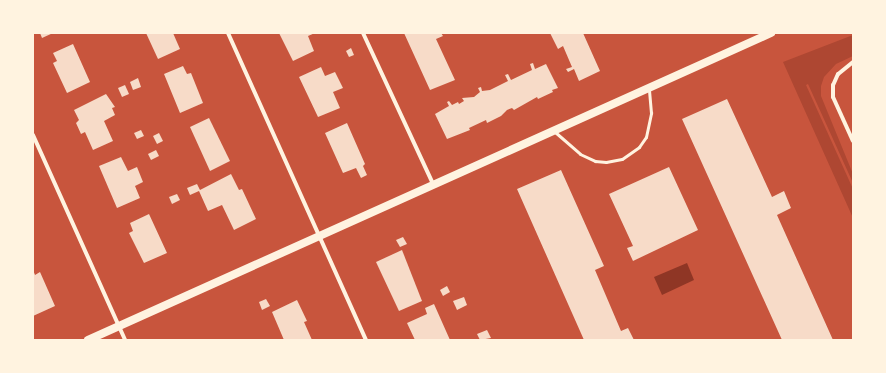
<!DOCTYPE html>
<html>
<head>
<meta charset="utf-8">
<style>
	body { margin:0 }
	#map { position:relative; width:886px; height:373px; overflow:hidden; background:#c8553d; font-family:Karla,sans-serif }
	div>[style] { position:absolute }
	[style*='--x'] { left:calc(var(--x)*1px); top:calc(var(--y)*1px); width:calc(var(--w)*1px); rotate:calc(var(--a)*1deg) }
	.green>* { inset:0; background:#ae4732 }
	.water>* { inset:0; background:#8f3625 }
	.building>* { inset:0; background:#f7dbc8 }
	.service>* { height:3px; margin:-1.5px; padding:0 1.5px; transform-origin:1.5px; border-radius:1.5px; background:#fff3e0 }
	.minor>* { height:4px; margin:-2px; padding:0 2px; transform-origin:2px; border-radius:2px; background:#fff3e0 }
	.secondary>* { height:8px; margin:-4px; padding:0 4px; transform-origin:4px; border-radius:4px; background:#fff3e0 }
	span { translate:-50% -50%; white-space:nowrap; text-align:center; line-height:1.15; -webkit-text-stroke:3px #fff3e0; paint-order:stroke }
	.frame { position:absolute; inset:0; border:34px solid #fff3e0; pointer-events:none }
</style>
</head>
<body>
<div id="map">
	<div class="green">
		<div style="clip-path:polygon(853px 35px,853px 56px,836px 64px,824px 77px,821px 86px,821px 96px,853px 174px,853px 183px,808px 84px,806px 85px,853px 189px,853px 218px,783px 62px)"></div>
	</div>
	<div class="water">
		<div style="clip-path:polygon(687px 263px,694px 280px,662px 295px,654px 277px)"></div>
	</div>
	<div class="building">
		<div style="clip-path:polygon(40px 33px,53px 33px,42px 38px)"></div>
		<div style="clip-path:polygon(146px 33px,173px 33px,180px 49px,158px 59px)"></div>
		<div style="clip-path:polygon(279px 33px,315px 33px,308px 36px,314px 51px,293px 61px)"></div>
		<div style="clip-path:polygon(404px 33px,441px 33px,443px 36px,436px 39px,455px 80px,430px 90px)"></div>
		<div style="clip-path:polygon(550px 33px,583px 33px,600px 71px,579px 81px,574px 69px,568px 72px,566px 69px,572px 67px,563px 46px,558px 49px)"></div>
		<div style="clip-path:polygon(73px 44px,90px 82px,67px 93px,53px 63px,57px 61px,53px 53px)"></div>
		<div style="clip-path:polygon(351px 48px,354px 55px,349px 57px,346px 51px)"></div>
		<div style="clip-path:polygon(533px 63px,535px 69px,546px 64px,558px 88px,552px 90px,553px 92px,538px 99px,537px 97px,514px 110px,512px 108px,507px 110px,501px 116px,487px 123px,486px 120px,469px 128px,470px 130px,447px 139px,435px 114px,449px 106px,447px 102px,449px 101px,452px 105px,458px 102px,459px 104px,464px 101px,462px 98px,474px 97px,480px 92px,478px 88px,481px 87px,482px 91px,490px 90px,508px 81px,505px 75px,508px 74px,511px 80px,532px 70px,530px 64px)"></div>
		<div style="clip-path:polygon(183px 66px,187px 74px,191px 73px,203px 103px,180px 113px,164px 74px)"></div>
		<div style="clip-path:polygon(321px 67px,325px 76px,335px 72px,343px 88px,333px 92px,340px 108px,318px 117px,299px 77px)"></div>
		<div style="clip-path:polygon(138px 78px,141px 87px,133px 90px,130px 82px)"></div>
		<div style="clip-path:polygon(125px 85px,129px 94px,122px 97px,118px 88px)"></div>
		<div style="clip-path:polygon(106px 94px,115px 107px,112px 108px,115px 115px,104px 121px,113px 141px,93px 150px,85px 132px,81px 134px,76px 123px,79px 120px,74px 110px)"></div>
		<div style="clip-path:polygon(727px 99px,772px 197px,784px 191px,791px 208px,777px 215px,833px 340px,782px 340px,682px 119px)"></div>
		<div style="clip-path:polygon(209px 118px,230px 161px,210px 171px,190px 127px)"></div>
		<div style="clip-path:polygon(347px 123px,365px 164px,363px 166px,367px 175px,361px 178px,356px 168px,343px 173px,325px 133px)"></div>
		<div style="clip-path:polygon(141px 130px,144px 136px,137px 139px,134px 133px)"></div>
		<div style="clip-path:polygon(159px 133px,163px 141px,157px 144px,153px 136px)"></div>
		<div style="clip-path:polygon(156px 150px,159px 156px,151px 160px,148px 154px)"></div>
		<div style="clip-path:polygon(121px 157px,128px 171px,137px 167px,143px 182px,135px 186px,140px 198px,117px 208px,99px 166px)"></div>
		<div style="clip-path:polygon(669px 167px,698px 230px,633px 261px,627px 248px,633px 246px,609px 194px)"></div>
		<div style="clip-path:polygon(561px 170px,604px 266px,595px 270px,621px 331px,628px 328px,634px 340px,584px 340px,517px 189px)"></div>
		<div style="clip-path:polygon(231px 174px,239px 190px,242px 189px,256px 219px,234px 230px,222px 205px,208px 211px,199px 191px,190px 195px,187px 188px,197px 184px,200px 190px)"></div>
		<div style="clip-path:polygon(177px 194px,180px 200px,172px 204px,169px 197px)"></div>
		<div style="clip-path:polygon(149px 214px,167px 253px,144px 263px,129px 233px,133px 231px,130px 223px)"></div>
		<div style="clip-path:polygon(403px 237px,407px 244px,400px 247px,396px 240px)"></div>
		<div style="clip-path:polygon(402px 250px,422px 301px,399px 311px,376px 262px)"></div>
		<div style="clip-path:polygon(33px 270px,35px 275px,40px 272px,55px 306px,33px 316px)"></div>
		<div style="clip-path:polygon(447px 286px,450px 292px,443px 296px,440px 290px)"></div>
		<div style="clip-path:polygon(464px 297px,467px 305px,457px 310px,453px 301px)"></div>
		<div style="clip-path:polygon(266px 299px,270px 306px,262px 310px,259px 302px)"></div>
		<div style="clip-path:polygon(297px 300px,307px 321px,304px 322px,312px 340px,284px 340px,272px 312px)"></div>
		<div style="clip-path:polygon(434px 304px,450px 340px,415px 340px,407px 323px,427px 314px,425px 308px)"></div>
		<div style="clip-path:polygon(487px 330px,491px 338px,480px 340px,477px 334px)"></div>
	</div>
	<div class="service">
		<div style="--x:555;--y:132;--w:33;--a:41"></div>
		<div style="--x:580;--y:154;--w:17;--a:25"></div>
		<div style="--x:595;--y:161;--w:11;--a:5"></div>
		<div style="--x:606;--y:162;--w:16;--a:-11"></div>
		<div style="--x:622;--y:159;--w:21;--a:-35"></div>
		<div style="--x:639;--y:147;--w:12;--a:-55"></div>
		<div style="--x:646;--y:137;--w:25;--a:-78"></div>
		<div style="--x:651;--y:113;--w:23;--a:-95"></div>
	</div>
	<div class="minor">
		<div style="--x:228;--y:33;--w:337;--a:65.8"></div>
		<div style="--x:363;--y:33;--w:166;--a:65.1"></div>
		<div style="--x:853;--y:62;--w:19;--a:141"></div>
		<div style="--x:838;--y:74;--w:12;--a:114"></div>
		<div style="--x:833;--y:85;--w:12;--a:90"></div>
		<div style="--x:833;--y:97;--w:48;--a:65.6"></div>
		<div style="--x:33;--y:135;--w:225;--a:65.8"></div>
	</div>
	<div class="secondary">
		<div style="--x:88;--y:340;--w:749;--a:-24.2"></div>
	</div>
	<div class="frame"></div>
</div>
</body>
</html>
